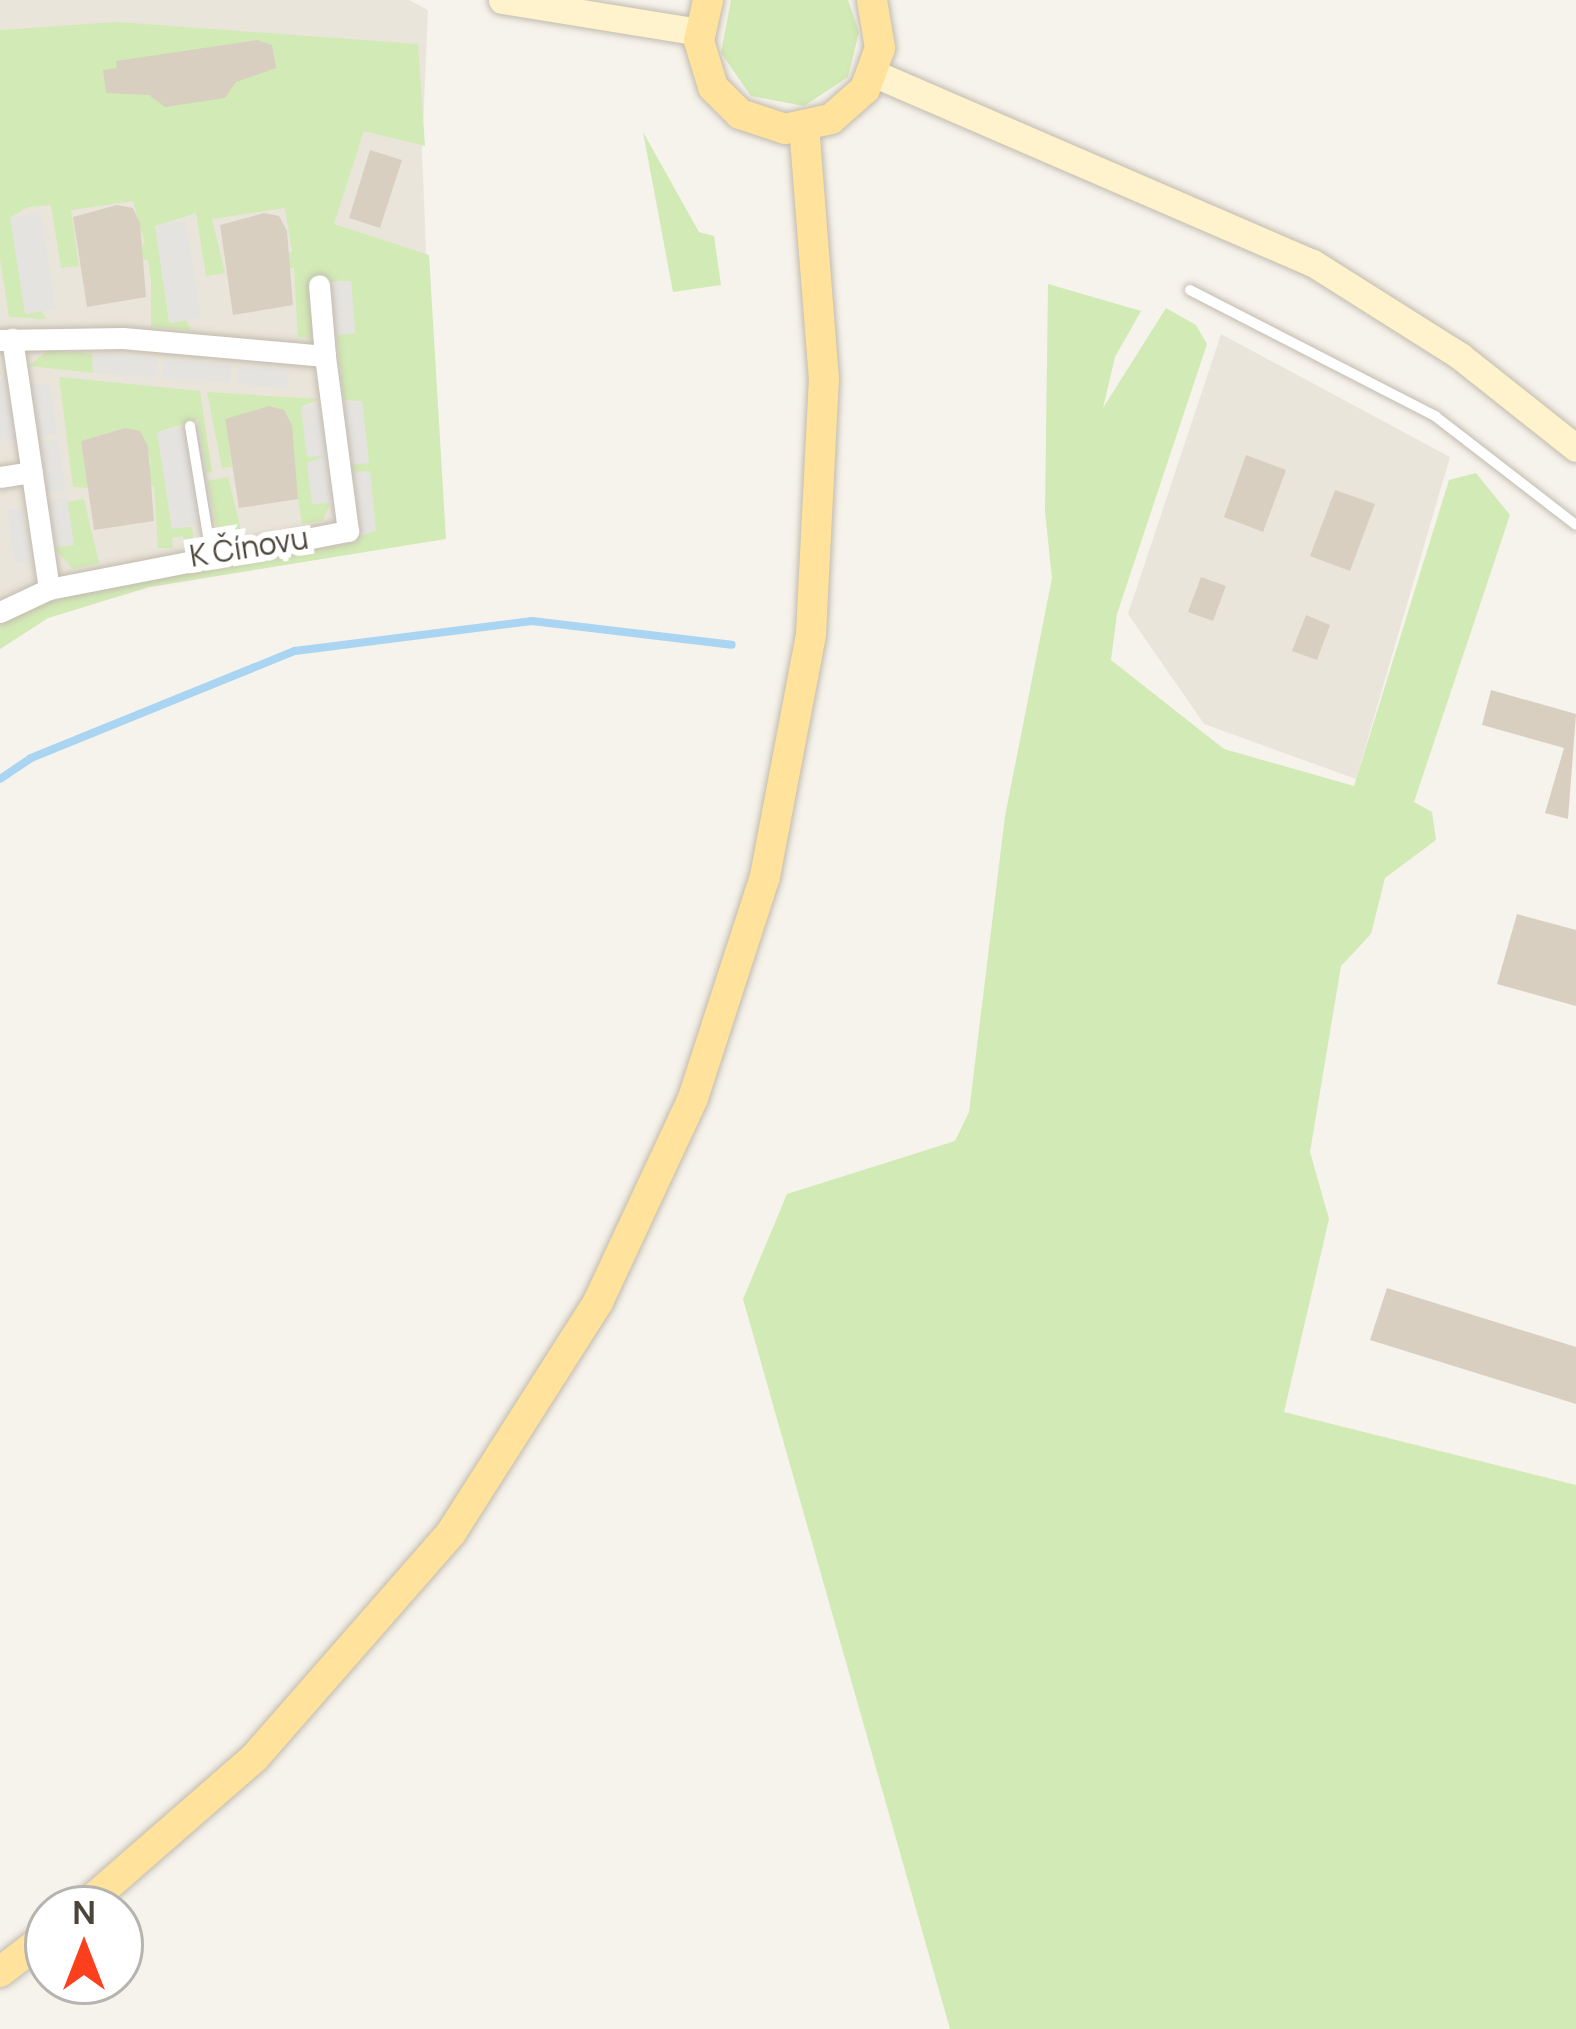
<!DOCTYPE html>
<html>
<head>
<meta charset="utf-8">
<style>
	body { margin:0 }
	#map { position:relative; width:1576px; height:2029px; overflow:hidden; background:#f6f3ec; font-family:Manrope,sans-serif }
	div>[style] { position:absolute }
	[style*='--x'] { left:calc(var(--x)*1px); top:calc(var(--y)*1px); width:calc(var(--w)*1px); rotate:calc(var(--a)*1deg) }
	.residential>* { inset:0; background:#eae5da }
	.green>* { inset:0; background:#d2eab5 }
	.parking>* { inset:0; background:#e5e3e0 }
	.stream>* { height:8px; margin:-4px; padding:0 4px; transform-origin:4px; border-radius:4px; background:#a9d4f2 }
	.building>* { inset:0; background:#d8cfc1 }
	.roads { filter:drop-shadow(0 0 3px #c2bbae) drop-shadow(0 0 3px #c2bbae) }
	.lane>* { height:10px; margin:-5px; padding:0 5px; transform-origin:5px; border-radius:5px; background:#fff }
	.street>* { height:21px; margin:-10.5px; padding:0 10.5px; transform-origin:10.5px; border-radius:10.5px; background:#fff }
	.secondary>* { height:27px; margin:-13.5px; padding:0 13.5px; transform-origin:13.5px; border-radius:13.5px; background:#fff3cd }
	.primary>* { height:30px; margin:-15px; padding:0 15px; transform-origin:15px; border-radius:15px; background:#ffe39c }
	span { translate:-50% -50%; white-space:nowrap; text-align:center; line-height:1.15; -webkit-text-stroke:12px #fff; paint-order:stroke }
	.street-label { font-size:30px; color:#4b4439 }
	.north { position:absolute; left:24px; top:1885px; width:120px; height:120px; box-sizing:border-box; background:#fff; border:3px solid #b7b4b0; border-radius:50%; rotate:0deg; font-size:33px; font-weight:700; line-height:48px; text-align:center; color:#4b4439 }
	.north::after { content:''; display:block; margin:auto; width:42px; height:54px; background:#fc3f1d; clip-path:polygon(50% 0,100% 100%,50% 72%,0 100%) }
</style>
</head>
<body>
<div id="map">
	<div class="residential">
		<div style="clip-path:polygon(0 0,409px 0,428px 10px,422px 152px,436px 491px,446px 538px,149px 587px,48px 618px,0 649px)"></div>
		<div style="clip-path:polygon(1221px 334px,1450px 457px,1356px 779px,1204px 724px,1128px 614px)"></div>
	</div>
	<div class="green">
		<div style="clip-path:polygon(731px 0,848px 0,859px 32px,848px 77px,804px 106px,751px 96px,721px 53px)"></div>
		<div style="clip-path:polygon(117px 22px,418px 44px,425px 146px,364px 131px,334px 224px,429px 255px,446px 539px,149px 587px,48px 618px,0 649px,0 625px,28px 608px,106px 585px,357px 542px,357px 533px,375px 531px,369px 471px,351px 473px,350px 465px,368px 463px,362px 401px,344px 400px,337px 336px,355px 332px,351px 281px,309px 282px,313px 329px,311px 338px,298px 337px,294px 268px,284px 268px,282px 254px,292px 252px,285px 208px,212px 219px,225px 273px,206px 276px,196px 213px,155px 226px,169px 322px,186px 320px,191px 330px,151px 327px,151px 282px,148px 260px,137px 261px,135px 246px,145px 244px,133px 201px,71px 210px,79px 266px,61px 268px,51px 205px,28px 207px,11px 217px,26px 314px,41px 311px,47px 319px,9px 317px,0 259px,0 30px)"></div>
		<div style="clip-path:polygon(643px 132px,699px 232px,714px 236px,721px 285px,673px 292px)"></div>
		<div style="clip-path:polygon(1048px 284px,1141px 311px,1115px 357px,1103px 408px,1166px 308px,1196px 325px,1207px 344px,1117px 614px,1111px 660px,1224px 749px,1354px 786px,1449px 480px,1476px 473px,1510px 515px,1414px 802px,1432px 812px,1436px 840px,1385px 878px,1371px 934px,1341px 966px,1310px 1152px,1329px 1219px,1284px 1412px,1576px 1485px,1576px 2029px,950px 2029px,743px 1299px,787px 1194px,955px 1141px,969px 1112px,1005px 816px,1052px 578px,1045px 512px)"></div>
		<div style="clip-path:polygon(48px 350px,92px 354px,93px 373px,29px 366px)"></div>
		<div style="clip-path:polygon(59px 377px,200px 391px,212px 472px,206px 473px,198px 419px,158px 432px,172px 528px,192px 527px,194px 545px,185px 546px,183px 536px,172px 538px,173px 548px,158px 548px,154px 486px,143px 486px,140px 468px,151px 465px,148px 447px,124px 428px,81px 441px,88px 488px,73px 487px)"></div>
		<div style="clip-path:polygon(207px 392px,320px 399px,302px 406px,326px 455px,307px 464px,331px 502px,322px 521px,302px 524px,284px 410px,225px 419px,232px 467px,222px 468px)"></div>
		<div style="clip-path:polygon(228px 477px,242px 534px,219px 539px,207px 481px)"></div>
		<div style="clip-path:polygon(84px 499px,99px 563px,73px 569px,56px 550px,67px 502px)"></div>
	</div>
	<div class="parking">
		<div style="clip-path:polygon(41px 212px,56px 309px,25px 314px,10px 217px)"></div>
		<div style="clip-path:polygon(186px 221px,201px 318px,170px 323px,155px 226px)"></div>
		<div style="clip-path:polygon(351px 281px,355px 333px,336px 335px,332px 282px)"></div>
		<div style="clip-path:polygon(95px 354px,157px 359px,156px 378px,93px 373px)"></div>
		<div style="clip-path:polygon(164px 360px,232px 365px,230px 383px,162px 378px)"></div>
		<div style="clip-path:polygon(238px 366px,289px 370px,287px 388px,237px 384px)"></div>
		<div style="clip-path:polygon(29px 377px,31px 385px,50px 383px,57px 433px,0 441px,0 381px)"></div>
		<div style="clip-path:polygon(362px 401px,369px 462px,350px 465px,351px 472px,370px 471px,376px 531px,335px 544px,331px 503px,312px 504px,307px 463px,326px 456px,307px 457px,301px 407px)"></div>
		<div style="clip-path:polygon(199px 426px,214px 522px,172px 529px,157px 432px)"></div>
		<div style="clip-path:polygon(58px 439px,66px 491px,47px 493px,40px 442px)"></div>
		<div style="clip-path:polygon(67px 497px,74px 545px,56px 547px,48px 500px)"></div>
		<div style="clip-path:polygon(23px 508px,31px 561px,14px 563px,7px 510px)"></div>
	</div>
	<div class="stream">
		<div style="--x:0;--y:779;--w:37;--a:-34"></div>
		<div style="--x:31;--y:758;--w:285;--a:-22.1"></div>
		<div style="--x:295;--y:651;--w:239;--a:-7.2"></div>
		<div style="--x:532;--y:621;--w:201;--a:6.8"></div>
	</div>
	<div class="building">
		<div style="clip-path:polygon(257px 40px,272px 45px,276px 68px,236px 82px,225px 98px,165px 107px,149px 95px,106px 93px,103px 70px,117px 68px,116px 61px)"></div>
		<div style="clip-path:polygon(370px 150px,402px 160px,380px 228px,349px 218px)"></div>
		<div style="clip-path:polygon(117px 205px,133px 208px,140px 223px,146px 297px,87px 307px,73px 217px)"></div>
		<div style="clip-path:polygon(264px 213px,279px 216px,287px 231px,293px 305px,233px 315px,220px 225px)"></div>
		<div style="clip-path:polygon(269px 406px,284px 410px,292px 425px,298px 499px,239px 508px,225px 419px)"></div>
		<div style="clip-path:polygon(125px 428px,140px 431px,148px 446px,154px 521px,94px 530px,81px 441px)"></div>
		<div style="clip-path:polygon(1246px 455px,1286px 470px,1263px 532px,1224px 517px)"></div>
		<div style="clip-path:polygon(1335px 490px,1375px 504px,1350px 571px,1310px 556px)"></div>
		<div style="clip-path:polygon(1201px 577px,1226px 586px,1213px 621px,1188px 612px)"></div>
		<div style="clip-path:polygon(1306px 615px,1330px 625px,1317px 660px,1292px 651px)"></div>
		<div style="clip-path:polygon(1491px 690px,1576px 714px,1568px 819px,1545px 813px,1564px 748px,1482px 725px)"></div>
		<div style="clip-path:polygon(1517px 914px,1576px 930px,1576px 1006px,1497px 984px)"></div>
		<div style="clip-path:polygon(1387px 1288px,1576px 1347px,1576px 1404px,1370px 1340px)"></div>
	</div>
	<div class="roads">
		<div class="lane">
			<div style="--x:1190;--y:290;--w:276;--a:27.2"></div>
			<div style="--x:1435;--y:416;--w:178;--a:37.7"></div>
			<div style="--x:190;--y:426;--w:130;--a:80.7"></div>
		</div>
		<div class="street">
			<div style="--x:0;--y:340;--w:123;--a:-0.9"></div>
			<div style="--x:123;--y:338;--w:203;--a:5.1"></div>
			<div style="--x:325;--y:356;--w:71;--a:-94.8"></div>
			<div style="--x:0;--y:477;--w:32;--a:-9"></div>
			<div style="--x:49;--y:589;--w:305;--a:-11"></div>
			<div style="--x:348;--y:531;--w:177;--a:-97.5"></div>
			<div style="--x:0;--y:612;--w:54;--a:-25.1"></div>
			<div style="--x:49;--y:589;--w:253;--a:-98.4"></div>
		</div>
		<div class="secondary">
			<div style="--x:502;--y:0;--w:200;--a:9.2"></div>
			<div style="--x:873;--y:73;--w:479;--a:23.4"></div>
			<div style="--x:1313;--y:263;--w:174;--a:32.3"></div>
			<div style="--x:1460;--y:356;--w:148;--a:38.4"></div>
		</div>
		<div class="primary">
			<div style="--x:708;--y:0;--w:42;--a:102.4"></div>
			<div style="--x:699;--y:41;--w:48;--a:73.1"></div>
			<div style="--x:713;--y:87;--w:38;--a:45"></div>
			<div style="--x:740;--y:114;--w:47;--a:18.4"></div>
			<div style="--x:785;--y:129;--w:47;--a:-12.3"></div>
			<div style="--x:831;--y:119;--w:45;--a:-41.4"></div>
			<div style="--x:865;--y:89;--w:44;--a:-69.9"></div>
			<div style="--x:880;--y:48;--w:49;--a:-99.5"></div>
			<div style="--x:81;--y:1909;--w:231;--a:-41.1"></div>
			<div style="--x:255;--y:1757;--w:298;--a:-48.8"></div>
			<div style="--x:451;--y:1533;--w:274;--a:-57.5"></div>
			<div style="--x:598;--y:1302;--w:225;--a:-65"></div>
			<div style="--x:693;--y:1098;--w:233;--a:-72"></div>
			<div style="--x:765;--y:876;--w:246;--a:-79.2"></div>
			<div style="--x:811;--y:634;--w:254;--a:-87.1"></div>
			<div style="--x:824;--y:380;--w:254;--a:-94.5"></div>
			<div style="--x:0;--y:1972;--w:61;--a:-37.6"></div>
		</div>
	</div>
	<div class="street-label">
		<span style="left:249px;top:547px;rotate:-9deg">K Čínovu</span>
	</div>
	<div class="north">N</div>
</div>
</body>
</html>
